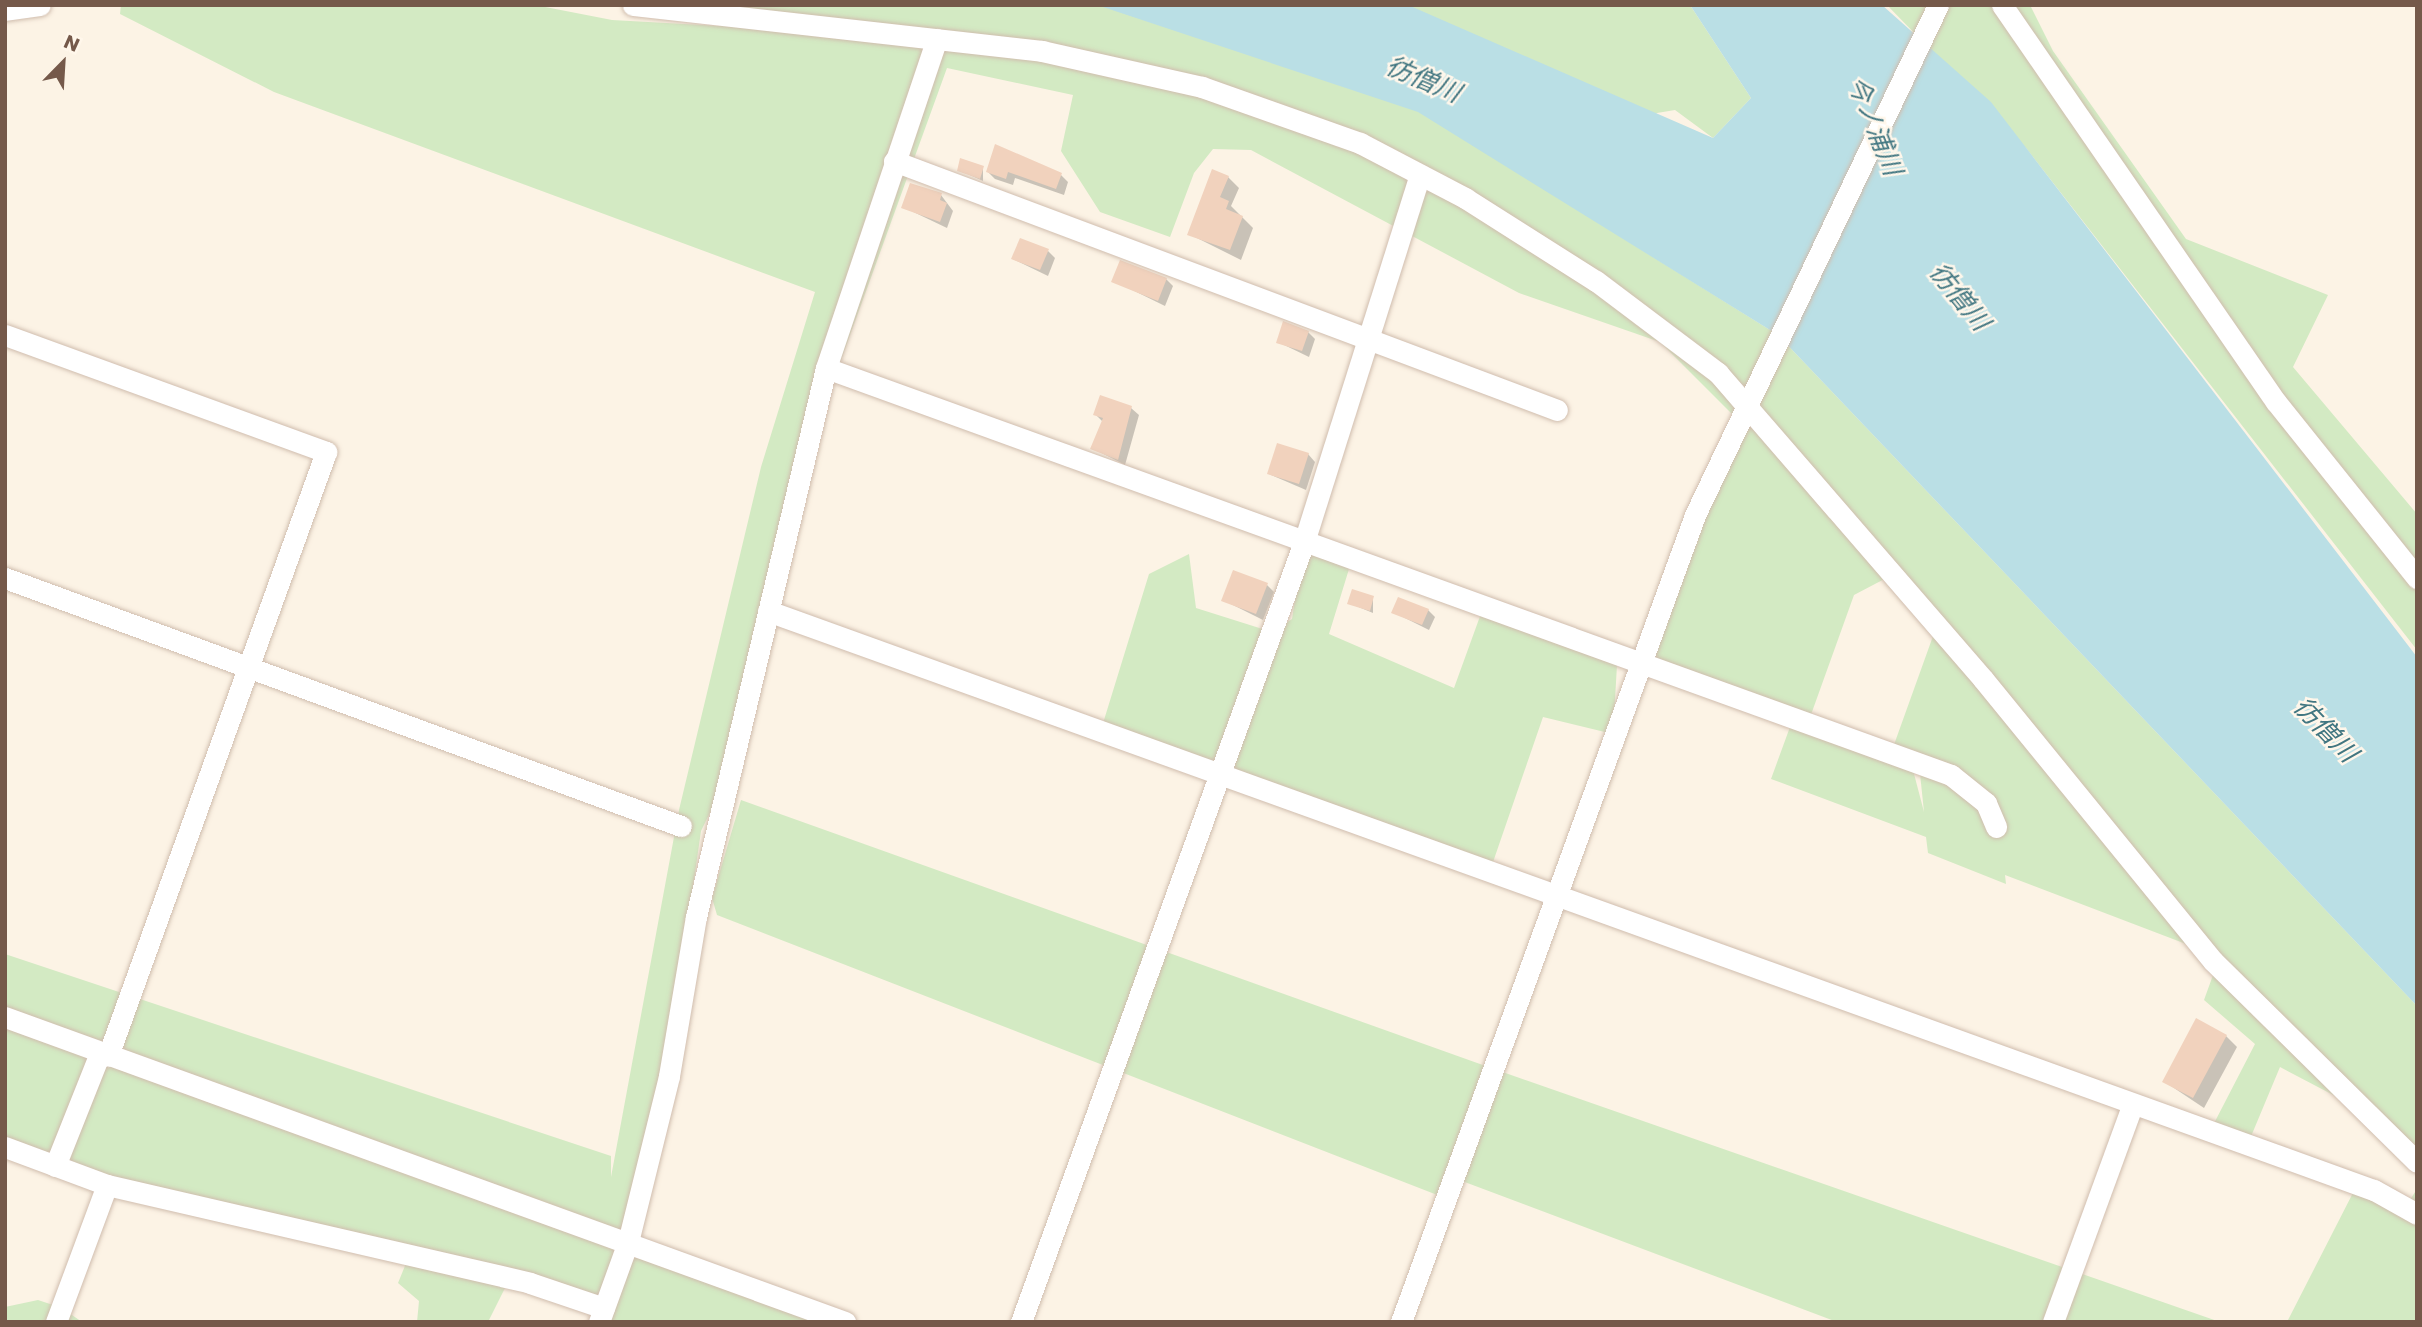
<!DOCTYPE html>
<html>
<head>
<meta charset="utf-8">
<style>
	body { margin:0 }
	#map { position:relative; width:2422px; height:1327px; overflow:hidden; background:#fcf3e5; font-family:Poppins,"Noto Sans JP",sans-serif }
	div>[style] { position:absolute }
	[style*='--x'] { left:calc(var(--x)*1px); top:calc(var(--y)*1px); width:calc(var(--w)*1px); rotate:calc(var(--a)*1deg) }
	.green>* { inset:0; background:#d3eac3 }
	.water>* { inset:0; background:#badfe5 }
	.shadow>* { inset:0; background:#0003 }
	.building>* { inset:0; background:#f1d2bd }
	.roads { filter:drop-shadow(0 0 2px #d0bdae) drop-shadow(0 0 2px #d0bdae) }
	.minor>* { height:21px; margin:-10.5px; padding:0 10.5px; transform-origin:10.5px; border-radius:10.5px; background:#fff }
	span { translate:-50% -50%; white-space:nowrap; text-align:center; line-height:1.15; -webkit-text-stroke:5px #fff7eb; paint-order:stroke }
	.water-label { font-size:26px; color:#417681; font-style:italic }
	.frame { position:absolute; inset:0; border:7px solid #75594a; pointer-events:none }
	.north { position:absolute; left:28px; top:28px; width:70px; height:70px; -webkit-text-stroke:5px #fff7eb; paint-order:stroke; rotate:24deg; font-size:19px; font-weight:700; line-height:28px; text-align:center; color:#75594a }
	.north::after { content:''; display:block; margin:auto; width:24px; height:32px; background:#75594a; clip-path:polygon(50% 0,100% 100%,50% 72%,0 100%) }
</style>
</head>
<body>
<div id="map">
	<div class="green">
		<div style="clip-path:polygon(121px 5px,535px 5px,612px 20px,739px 27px,671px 9px,608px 5px,1690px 5px,1751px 98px,1713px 138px,1675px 110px,1657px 113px,1565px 202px,1778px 335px,2417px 1006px,2417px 1162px,2358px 1108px,2280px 1067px,2247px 1146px,2209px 1133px,2255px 1044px,2204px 1000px,2217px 964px,2207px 952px,2005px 875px,2006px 884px,1928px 853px,1926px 837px,1771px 779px,1790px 727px,1913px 770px,1924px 812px,1919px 764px,1891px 753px,1937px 625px,1894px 574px,1854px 595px,1808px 723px,1638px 664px,1738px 420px,1660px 342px,1519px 293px,1251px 150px,1213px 149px,1194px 173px,1170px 237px,1100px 212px,1061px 151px,1073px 95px,947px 68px,800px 473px,729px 774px,701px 831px,662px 1105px,628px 1242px,832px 1322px,599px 1322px,604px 1308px,508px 1282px,488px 1322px,417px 1322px,419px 1301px,398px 1283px,409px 1256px,109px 1176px,5px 1139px,5px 954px,611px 1156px,611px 1177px,679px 810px,761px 467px,815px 292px,274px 92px,120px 14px)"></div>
		<div style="clip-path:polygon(1887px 5px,2030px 5px,2053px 51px,2186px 239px,2328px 295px,2293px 367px,2417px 514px,2417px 650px,2026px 148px)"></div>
		<div style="clip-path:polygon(1304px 542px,1349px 569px,1329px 634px,1454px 688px,1483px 608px,1617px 665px,1613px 734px,1543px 717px,1492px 865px,1100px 733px,1149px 574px,1189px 554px,1196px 608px,1272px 632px,1292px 619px)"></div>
		<div style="clip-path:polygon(741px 800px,1494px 1069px,2220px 1322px,1837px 1322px,1462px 1181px,1445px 1198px,717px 915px,712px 898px)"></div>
		<div style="clip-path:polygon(2357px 1185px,2406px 1206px,2417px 1189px,2417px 1322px,2287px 1322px)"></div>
		<div style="clip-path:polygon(38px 1300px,62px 1308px,82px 1322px,5px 1322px,5px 1307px)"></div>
	</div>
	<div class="water">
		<div style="clip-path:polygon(1097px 5px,1408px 5px,1713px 138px,1751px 98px,1690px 5px,1882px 5px,1991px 102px,2417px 657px,2417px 1006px,1778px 335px,1418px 112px)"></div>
	</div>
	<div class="shadow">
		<div style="clip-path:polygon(996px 147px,1061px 175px,1068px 182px,1064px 195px,1015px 178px,1013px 185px,995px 179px,988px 172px)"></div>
		<div style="clip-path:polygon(983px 167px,983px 181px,959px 170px)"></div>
		<div style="clip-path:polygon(1228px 177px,1239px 188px,1231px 206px,1253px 228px,1241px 260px,1189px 234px)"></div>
		<div style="clip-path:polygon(941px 195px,953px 211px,947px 228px,903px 207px)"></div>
		<div style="clip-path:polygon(1048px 251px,1055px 258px,1048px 276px,1013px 259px)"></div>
		<div style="clip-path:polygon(1166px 279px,1173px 286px,1165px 306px,1114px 281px)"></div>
		<div style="clip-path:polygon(1308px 332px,1315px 339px,1309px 357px,1278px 342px)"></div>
		<div style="clip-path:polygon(1131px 408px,1139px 415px,1125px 465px,1092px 448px,1103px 422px,1095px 414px)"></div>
		<div style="clip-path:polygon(1308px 454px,1315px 462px,1306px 490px,1269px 474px)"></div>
		<div style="clip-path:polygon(1267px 585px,1274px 592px,1263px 620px,1223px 600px)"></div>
		<div style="clip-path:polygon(1373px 598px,1373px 613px,1349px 603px)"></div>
		<div style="clip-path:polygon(1428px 610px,1435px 617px,1429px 630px,1393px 612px)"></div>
		<div style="clip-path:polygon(2226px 1036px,2237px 1047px,2204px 1108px,2165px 1082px)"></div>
	</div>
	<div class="building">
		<div style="clip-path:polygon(995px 144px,1062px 173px,1056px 189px,1008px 172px,1006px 179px,986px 172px)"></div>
		<div style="clip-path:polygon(960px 158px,984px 166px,980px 179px,957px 171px)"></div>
		<div style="clip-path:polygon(1212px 169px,1229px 176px,1220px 197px,1229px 201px,1226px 209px,1243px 216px,1230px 250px,1187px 235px)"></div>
		<div style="clip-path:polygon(910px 183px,942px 193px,940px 200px,947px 203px,940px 222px,901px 208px)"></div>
		<div style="clip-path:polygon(1020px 238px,1049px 249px,1040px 270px,1011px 259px)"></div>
		<div style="clip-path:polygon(1120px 260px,1167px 278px,1158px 301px,1111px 282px)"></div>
		<div style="clip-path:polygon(1283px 321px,1309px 331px,1302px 351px,1276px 343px)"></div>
		<div style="clip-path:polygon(1100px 395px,1132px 406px,1118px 460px,1090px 449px,1103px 418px,1093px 415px)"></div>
		<div style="clip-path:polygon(1277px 443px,1309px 453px,1299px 484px,1267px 474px)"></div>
		<div style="clip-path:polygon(1233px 570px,1268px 583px,1256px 614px,1221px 601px)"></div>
		<div style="clip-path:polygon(1352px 589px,1374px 596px,1370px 611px,1347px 604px)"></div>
		<div style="clip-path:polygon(1398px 597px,1429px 609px,1422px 625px,1391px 613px)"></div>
		<div style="clip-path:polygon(2196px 1018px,2227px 1035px,2193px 1098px,2162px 1082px)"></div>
	</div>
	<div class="roads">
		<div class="minor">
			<div style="--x:633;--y:5;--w:412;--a:6.4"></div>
			<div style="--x:1042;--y:51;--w:164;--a:12.7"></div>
			<div style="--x:1202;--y:87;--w:168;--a:19.5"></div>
			<div style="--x:1360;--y:143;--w:119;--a:27.6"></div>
			<div style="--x:1465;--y:198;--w:155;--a:32.4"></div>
			<div style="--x:1596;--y:281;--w:153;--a:37"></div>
			<div style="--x:1718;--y:373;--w:405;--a:49.1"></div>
			<div style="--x:1983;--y:679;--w:364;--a:50.8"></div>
			<div style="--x:2213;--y:961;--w:286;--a:44.6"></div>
			<div style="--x:2002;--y:5;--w:482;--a:55.4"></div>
			<div style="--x:2276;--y:402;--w:226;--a:51.3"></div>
			<div style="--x:5;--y:10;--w:35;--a:-8"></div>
			<div style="--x:894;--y:161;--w:708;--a:20.58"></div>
			<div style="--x:5;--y:335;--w:342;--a:20"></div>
			<div style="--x:326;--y:452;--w:642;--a:109.85"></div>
			<div style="--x:826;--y:368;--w:1196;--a:19.89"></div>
			<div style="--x:1951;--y:775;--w:45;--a:38.7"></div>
			<div style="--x:1986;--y:803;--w:26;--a:67"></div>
			<div style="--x:5;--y:578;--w:720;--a:20.15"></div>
			<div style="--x:768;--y:611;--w:1707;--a:19.83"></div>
			<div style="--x:2374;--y:1190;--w:49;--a:29.2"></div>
			<div style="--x:5;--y:1017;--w:894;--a:19.96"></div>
			<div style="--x:5;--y:1147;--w:109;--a:20.4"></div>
			<div style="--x:107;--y:1185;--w:434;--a:13"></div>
			<div style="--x:530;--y:1283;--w:78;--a:18.7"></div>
			<div style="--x:55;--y:1166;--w:122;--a:-68.3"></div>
			<div style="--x:56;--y:1322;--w:146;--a:-69.6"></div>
			<div style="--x:599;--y:1322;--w:85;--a:-70.1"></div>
			<div style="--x:628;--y:1242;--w:171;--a:-76.1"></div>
			<div style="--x:669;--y:1076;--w:161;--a:-80.4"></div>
			<div style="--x:696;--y:917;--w:564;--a:-76.68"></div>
			<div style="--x:826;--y:368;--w:347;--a:-71.4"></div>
			<div style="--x:1021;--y:1322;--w:830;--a:-70.06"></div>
			<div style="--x:1304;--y:542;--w:385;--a:-72.5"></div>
			<div style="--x:1401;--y:1322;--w:859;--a:-69.98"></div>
			<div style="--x:1695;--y:515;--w:565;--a:-64.52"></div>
			<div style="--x:2053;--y:1322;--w:230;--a:-69.9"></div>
		</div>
	</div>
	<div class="water-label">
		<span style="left:1423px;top:80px;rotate:23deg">彷僧川</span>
		<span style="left:1874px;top:126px;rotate:68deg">今ノ浦川</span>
		<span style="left:1959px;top:297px;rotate:51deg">彷僧川</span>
		<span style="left:2325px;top:730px;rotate:46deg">彷僧川</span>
	</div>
	<div class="frame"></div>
	<div class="north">N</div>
</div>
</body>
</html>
